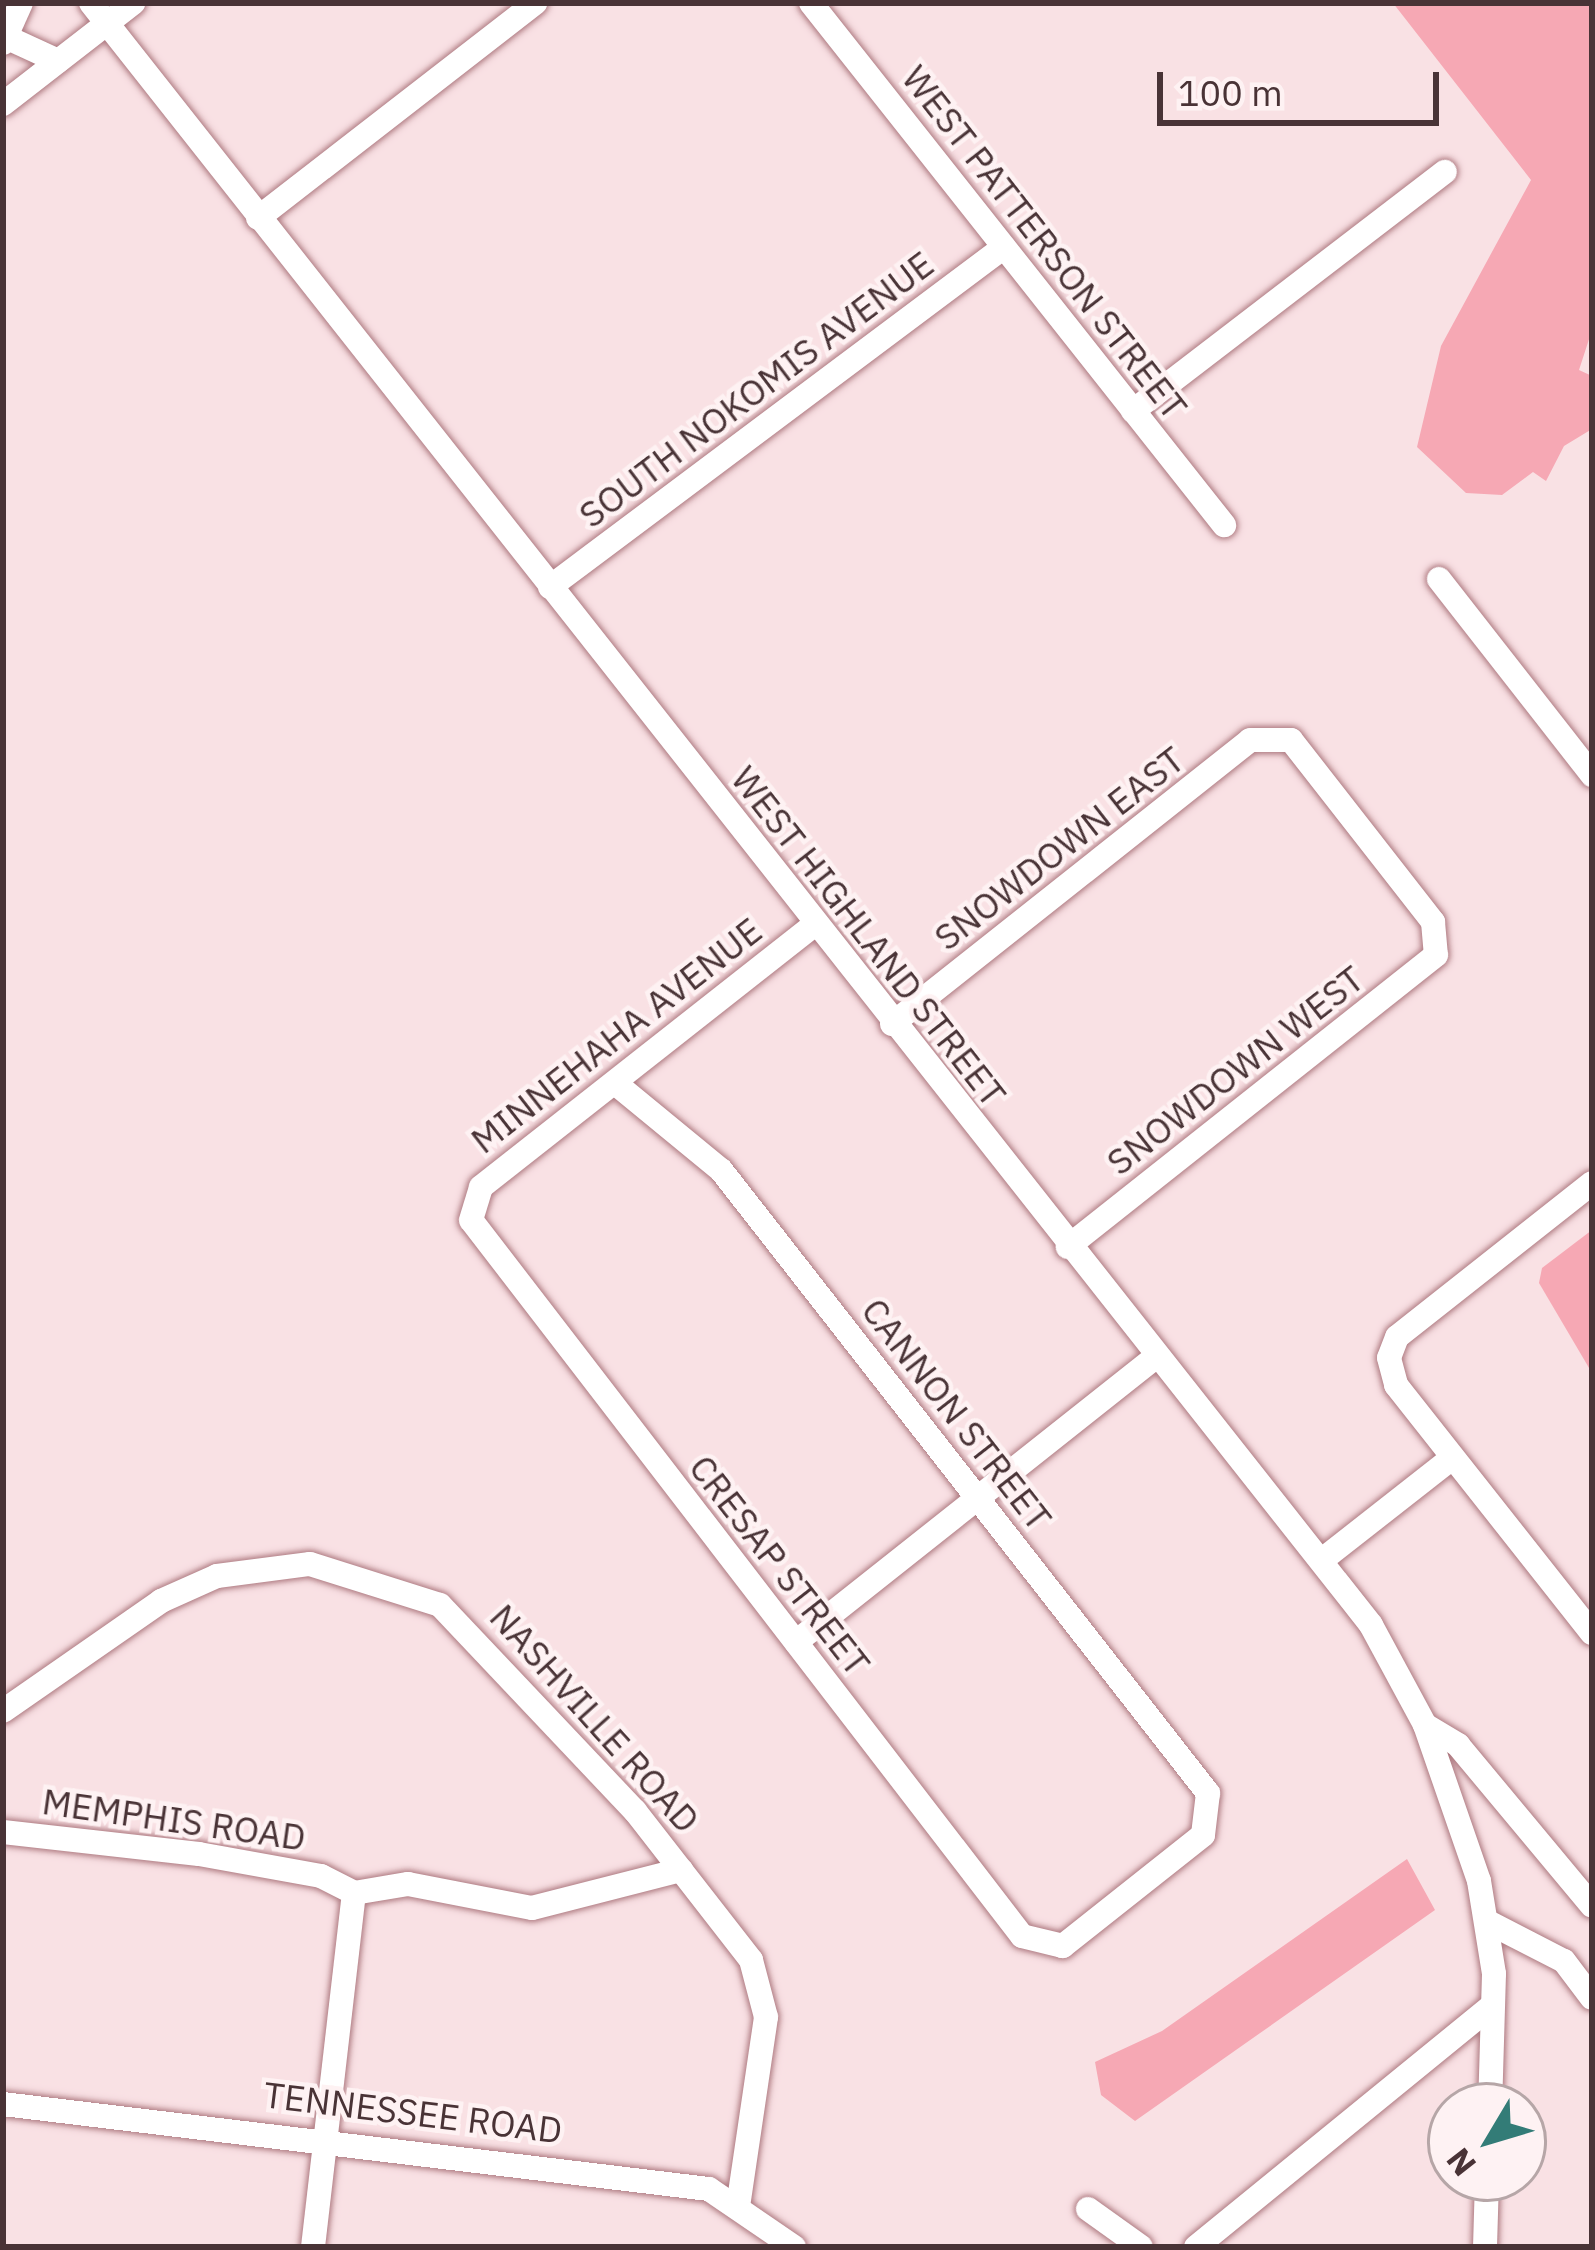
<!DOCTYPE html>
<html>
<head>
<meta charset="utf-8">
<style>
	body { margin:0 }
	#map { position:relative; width:1595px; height:2250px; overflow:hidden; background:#f9e1e4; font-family:"IBM Plex Sans",sans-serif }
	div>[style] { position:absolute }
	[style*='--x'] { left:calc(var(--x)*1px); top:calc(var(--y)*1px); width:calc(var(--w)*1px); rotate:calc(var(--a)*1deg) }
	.green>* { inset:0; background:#f6a8b4 }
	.roads { filter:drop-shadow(0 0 3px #ae7a81) drop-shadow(0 0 3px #ae7a81) }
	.minor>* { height:24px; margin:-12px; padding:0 12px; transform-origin:12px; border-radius:12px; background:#fff }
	span { translate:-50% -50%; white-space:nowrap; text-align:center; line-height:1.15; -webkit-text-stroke:9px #fef2f3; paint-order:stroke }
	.street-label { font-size:36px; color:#493336 }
	.frame { position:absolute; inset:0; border:6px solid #493336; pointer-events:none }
	.north { position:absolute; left:1427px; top:2082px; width:120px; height:120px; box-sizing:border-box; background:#fef2f3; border:3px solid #b6a6a7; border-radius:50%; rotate:232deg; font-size:33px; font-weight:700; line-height:48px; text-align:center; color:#493336 }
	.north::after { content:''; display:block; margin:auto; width:42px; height:54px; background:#337c77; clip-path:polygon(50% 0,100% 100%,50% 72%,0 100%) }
	.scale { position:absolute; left:1157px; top:72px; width:282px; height:54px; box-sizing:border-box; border:6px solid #493336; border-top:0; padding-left:15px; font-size:36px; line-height:42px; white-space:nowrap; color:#493336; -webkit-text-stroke:9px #fef2f3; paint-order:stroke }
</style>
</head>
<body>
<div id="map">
	<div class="green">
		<div style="clip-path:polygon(1393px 3px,1592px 3px,1592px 330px,1579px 370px,1592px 376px,1592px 429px,1564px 446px,1546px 481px,1533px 472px,1502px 495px,1466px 493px,1417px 447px,1441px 346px,1531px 180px)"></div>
		<div style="clip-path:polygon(1592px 1230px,1592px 1373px,1539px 1283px,1542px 1268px)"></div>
		<div style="clip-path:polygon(1407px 1859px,1435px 1910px,1135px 2121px,1101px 2095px,1095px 2062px,1162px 2031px)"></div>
	</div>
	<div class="roads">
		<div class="minor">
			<div style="--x:91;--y:3;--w:2066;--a:51.72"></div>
			<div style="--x:1371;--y:1625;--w:114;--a:61.6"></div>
			<div style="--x:1425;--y:1725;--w:165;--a:70.9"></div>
			<div style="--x:1479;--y:1881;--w:94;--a:80.8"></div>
			<div style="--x:1494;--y:1974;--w:132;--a:91.7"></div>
			<div style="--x:811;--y:3;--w:666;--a:51.65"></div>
			<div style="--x:8;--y:38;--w:55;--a:24.7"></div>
			<div style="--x:3;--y:43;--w:44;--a:-65.8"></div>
			<div style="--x:3;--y:104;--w:165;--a:-37.8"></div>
			<div style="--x:258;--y:218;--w:351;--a:-37.8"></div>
			<div style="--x:1133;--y:411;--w:393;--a:-37.5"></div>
			<div style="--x:1439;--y:579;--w:249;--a:52"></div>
			<div style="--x:550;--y:587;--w:567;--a:-36.83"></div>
			<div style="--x:892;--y:1024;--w:457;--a:-38.4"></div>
			<div style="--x:1250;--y:740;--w:41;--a:0"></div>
			<div style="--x:1291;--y:740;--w:231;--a:52"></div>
			<div style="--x:1433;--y:922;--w:33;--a:85"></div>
			<div style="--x:1436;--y:955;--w:470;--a:141.6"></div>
			<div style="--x:615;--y:1083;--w:137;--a:39.4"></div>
			<div style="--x:721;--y:1170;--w:791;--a:51.99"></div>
			<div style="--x:1208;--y:1793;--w:42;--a:96.8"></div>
			<div style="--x:1203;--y:1835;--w:179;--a:141.6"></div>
			<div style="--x:1063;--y:1946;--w:42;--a:-166.3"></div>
			<div style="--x:1022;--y:1936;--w:903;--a:-127.58"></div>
			<div style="--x:471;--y:1220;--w:34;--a:-73"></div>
			<div style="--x:481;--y:1187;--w:422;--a:-38.2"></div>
			<div style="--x:1592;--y:1183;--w:248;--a:141.7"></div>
			<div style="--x:1397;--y:1337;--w:22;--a:111"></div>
			<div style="--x:1389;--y:1358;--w:28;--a:75"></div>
			<div style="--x:1396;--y:1385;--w:316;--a:51.7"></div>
			<div style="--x:1322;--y:1560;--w:165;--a:-38.1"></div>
			<div style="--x:796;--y:1642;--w:457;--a:-38.4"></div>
			<div style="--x:3;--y:1711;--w:193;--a:-34.8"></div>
			<div style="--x:161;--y:1601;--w:61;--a:-24.1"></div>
			<div style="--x:217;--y:1576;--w:94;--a:-7.4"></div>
			<div style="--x:310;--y:1564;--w:136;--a:17.5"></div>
			<div style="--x:440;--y:1605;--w:284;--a:46.6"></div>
			<div style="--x:635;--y:1811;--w:189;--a:52.1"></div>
			<div style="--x:751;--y:1960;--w:59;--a:75.3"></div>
			<div style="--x:766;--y:2017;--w:185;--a:98.4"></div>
			<div style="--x:1425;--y:1725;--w:39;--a:31"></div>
			<div style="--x:1458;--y:1745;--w:209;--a:50.2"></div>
			<div style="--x:3;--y:1832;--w:197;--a:6.4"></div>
			<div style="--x:199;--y:1854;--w:124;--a:10.2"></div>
			<div style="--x:321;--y:1876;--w:37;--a:27"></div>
			<div style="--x:354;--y:1893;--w:55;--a:-9.5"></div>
			<div style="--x:408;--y:1884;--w:126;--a:11"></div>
			<div style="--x:532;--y:1908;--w:154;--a:-14.3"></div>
			<div style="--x:1488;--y:1922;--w:85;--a:27.2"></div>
			<div style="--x:1564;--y:1961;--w:46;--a:52.9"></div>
			<div style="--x:3;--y:2104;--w:711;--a:6.87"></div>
			<div style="--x:709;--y:2189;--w:103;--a:34.3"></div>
			<div style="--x:1088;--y:2209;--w:65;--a:35.6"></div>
			<div style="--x:313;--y:2247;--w:356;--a:-83.4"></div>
			<div style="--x:1196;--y:2247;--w:383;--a:-39.2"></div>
			<div style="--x:1485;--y:2247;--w:69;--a:-88.3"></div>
		</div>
	</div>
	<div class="street-label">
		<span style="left:1045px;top:242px;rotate:52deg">WEST PATTERSON STREET</span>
		<span style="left:756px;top:389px;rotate:-37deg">SOUTH NOKOMIS AVENUE</span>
		<span style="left:1059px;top:848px;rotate:-38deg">SNOWDOWN EAST</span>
		<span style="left:869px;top:936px;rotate:52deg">WEST HIGHLAND STREET</span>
		<span style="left:616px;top:1035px;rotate:-38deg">MINNEHAHA AVENUE</span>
		<span style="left:1235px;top:1070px;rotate:-38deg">SNOWDOWN WEST</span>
		<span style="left:957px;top:1414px;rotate:52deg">CANNON STREET</span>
		<span style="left:780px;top:1565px;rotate:52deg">CRESAP STREET</span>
		<span style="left:595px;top:1718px;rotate:48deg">NASHVILLE ROAD</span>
		<span style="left:174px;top:1819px;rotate:8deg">MEMPHIS ROAD</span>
		<span style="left:413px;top:2112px;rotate:7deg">TENNESSEE ROAD</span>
	</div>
	<div class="frame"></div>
	<div class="north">N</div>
	<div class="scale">100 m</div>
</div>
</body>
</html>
